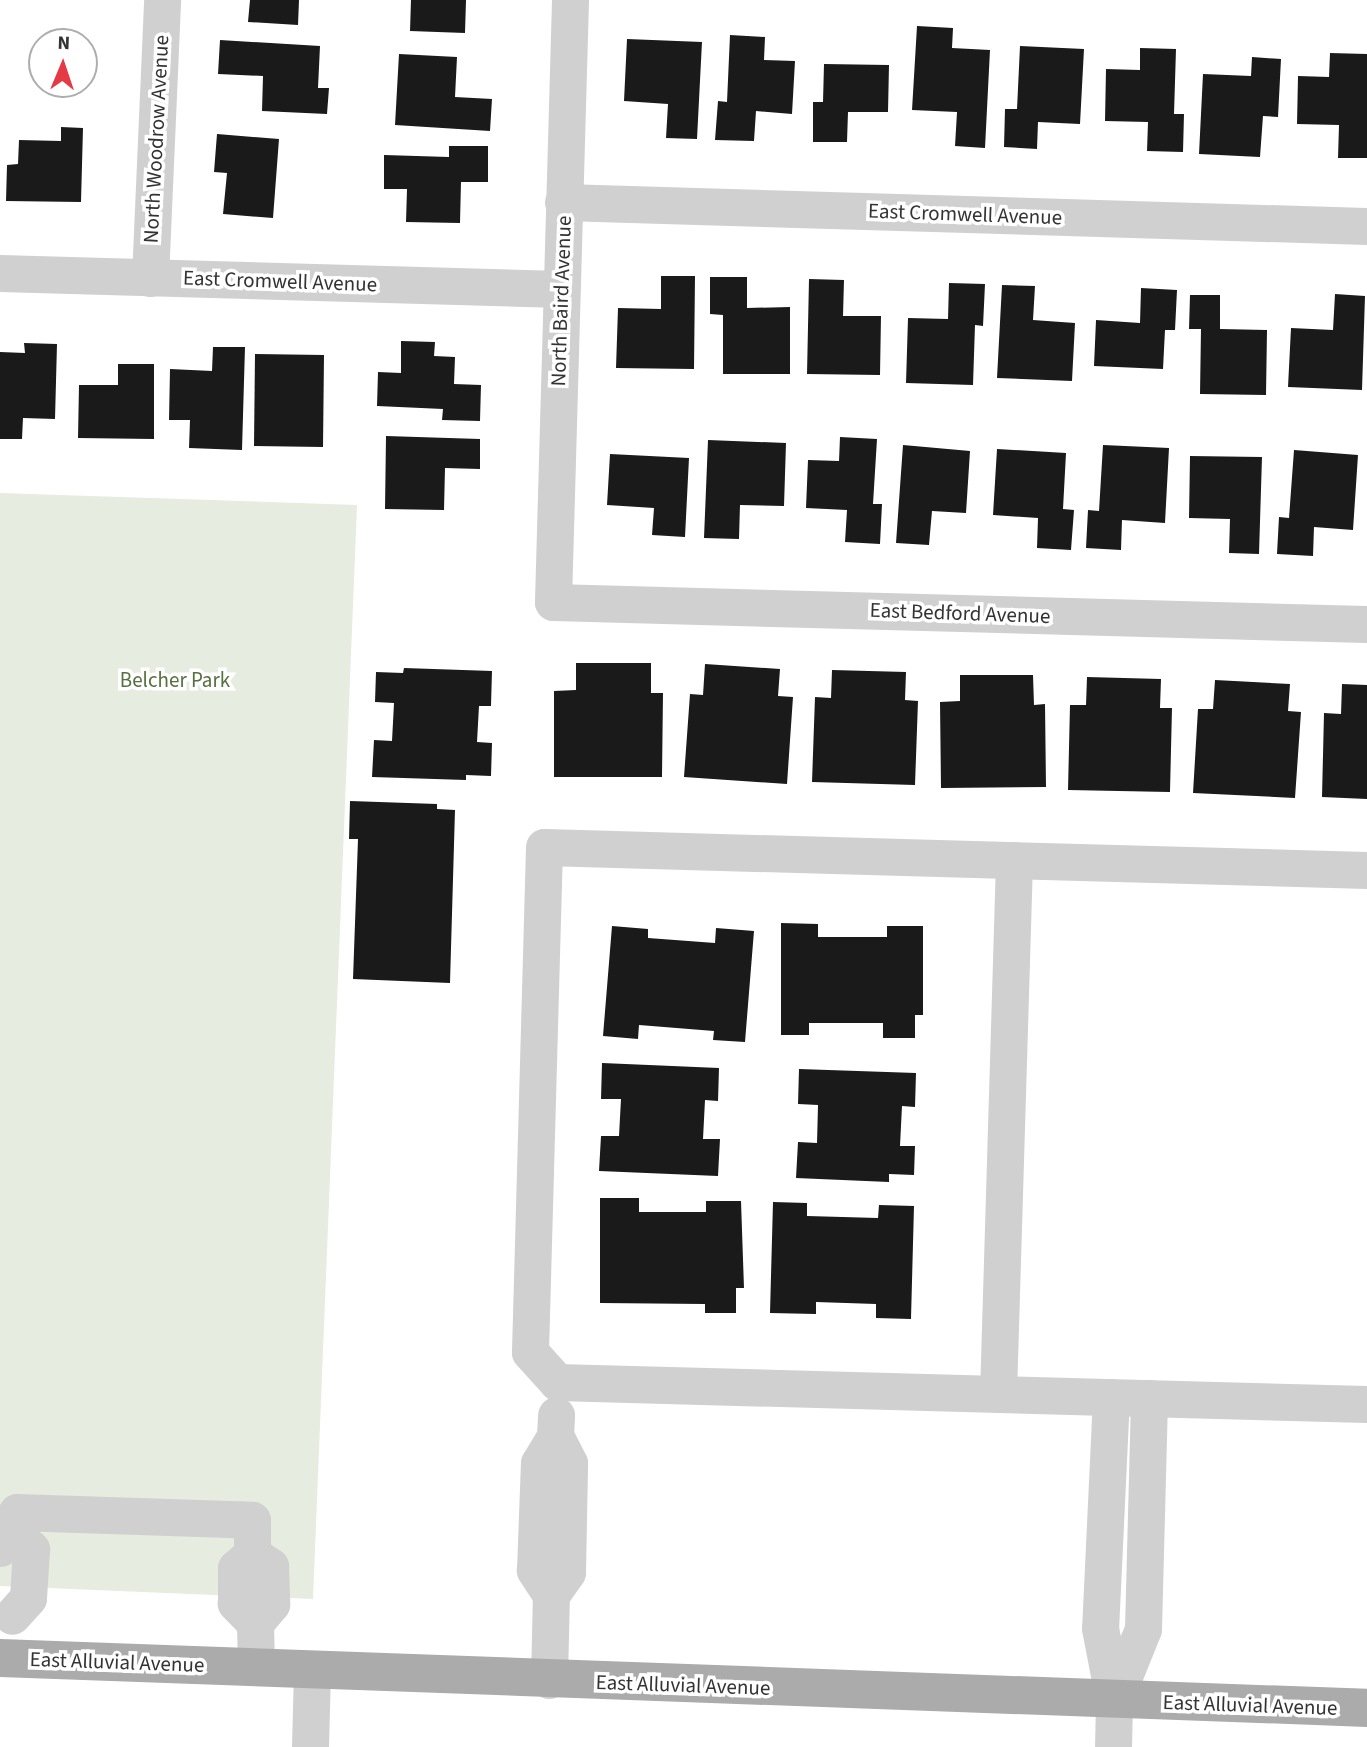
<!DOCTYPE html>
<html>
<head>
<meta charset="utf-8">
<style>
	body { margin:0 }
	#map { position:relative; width:1367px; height:1747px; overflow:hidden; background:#fff; font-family:"Source Sans 3",sans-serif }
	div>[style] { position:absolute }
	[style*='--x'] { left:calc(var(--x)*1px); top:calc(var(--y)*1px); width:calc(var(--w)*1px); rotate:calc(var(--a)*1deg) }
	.green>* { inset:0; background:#e6ecdf }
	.building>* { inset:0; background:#1a1a1a }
	.minor>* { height:37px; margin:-18.5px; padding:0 18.5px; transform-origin:18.5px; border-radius:18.5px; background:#d0d0d0 }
	.major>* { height:38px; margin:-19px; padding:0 19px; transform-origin:19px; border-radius:19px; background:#ababab }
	span { translate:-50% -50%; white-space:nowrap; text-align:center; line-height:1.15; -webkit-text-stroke:7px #fff; paint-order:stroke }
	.street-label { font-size:21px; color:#333 }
	.park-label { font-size:21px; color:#56703f }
	.north { position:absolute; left:28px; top:28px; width:70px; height:70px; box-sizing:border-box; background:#fff; border:2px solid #adadad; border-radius:50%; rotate:2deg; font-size:19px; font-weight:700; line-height:28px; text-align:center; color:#333 }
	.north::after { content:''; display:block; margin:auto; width:24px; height:32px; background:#e63946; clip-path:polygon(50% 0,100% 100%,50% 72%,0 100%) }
</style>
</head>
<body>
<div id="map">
	<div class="green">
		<div style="clip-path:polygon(0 493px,357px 505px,313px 1599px,0 1586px)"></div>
	</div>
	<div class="building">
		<div style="clip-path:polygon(250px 0,299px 0,298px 25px,248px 22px)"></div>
		<div style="clip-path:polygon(411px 0,466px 0,465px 33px,410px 31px)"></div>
		<div style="clip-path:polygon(917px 26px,953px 28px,952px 48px,990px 50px,985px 148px,955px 146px,957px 112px,912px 110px)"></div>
		<div style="clip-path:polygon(730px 35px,765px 37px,764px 60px,795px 61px,792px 114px,756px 111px,754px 141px,715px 140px,718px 101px,727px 102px)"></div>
		<div style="clip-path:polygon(627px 39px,702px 42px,697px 139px,666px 138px,668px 104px,624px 101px)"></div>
		<div style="clip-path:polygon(220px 40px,320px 46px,318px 88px,329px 88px,327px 114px,262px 111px,263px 76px,218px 74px)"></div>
		<div style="clip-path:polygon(1020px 46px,1084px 49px,1080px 124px,1038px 122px,1037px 149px,1004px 147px,1005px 109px,1017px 109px)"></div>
		<div style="clip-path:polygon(1140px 48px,1176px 49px,1174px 114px,1184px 114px,1183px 152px,1147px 151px,1148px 122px,1105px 121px,1106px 69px,1140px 70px)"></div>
		<div style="clip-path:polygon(1330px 53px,1367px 54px,1367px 158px,1338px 158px,1339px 125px,1297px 124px,1298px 76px,1329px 77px)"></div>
		<div style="clip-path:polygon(399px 54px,457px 57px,455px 97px,492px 99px,490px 131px,395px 125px)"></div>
		<div style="clip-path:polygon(1252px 57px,1281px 59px,1278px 117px,1263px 116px,1260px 157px,1199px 154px,1203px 74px,1251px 76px)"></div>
		<div style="clip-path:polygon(824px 64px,889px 65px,888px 112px,848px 112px,847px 142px,813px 142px,813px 102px,823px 102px)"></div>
		<div style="clip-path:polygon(61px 127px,83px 128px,81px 202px,6px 201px,7px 165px,18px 164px,19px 140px,61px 141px)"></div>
		<div style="clip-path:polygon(217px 134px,279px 139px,273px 218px,223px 214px,227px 173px,214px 172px)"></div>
		<div style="clip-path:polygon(449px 146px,488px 146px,488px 182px,461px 182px,460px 223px,406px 222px,407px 189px,384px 189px,384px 155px,449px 157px)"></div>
		<div style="clip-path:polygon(661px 276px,695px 276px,694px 369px,616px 368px,618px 308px,661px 309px)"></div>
		<div style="clip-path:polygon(710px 277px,747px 277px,747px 308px,790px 307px,790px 374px,723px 374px,723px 315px,710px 314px)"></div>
		<div style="clip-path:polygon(809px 279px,844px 280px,843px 316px,881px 316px,880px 375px,807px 374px)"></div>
		<div style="clip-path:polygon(949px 283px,985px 284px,983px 326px,975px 325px,973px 385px,906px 383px,908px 318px,948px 319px)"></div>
		<div style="clip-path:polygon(1002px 285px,1035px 286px,1033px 320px,1075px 323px,1072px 381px,997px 378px)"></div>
		<div style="clip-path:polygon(1141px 288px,1177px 290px,1175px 330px,1165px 330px,1163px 369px,1094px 366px,1096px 320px,1140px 323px)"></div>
		<div style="clip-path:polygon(1335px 294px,1365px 296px,1362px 390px,1288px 387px,1291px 328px,1333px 330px)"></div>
		<div style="clip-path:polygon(1190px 295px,1220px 295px,1220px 329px,1267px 330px,1266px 395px,1200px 394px,1201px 329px,1189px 329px)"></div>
		<div style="clip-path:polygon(401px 341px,435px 342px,434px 356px,455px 357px,454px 384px,481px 385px,480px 421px,442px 420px,443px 409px,377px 406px,378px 372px,401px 373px)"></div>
		<div style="clip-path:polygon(24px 343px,57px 344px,55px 419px,23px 418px,22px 439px,0 439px,0 352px,25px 353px)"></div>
		<div style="clip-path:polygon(213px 347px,245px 347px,242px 450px,189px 448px,190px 420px,169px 420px,170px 369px,212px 371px)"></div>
		<div style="clip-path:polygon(255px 354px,324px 355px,323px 447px,254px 446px)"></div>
		<div style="clip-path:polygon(118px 364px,154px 364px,154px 439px,78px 438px,79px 385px,118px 385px)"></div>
		<div style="clip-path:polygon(386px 436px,480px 439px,480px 469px,445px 468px,444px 510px,385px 509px)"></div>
		<div style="clip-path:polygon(840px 437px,877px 439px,873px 504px,882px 504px,880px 544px,845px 542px,847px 510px,806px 508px,808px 460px,839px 461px)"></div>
		<div style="clip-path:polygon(708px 440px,786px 443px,784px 506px,740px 505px,739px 539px,704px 538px)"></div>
		<div style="clip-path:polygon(903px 445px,970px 451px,966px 513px,932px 511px,929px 545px,896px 543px)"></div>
		<div style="clip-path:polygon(1103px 445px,1169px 448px,1165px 523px,1122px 520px,1121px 550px,1086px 548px,1088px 510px,1099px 511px)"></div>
		<div style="clip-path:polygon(997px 449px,1066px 453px,1063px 509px,1074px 510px,1071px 550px,1037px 548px,1038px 518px,993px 515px)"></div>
		<div style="clip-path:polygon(1294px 450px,1358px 455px,1353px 530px,1314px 527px,1313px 556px,1277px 554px,1279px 517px,1289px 518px)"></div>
		<div style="clip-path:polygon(610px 454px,689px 458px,685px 537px,652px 535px,654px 508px,607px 505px)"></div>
		<div style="clip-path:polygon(1190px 456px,1262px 457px,1259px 554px,1229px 553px,1230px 519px,1189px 518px)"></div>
		<div style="clip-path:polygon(576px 663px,651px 663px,651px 693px,663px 693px,662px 777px,554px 777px,554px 691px,576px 690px)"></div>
		<div style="clip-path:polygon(705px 664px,780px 669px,778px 696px,793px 697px,787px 784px,684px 777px,690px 694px,703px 695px)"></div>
		<div style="clip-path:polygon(404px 668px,492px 671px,491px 706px,479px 706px,477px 742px,492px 743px,491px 776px,466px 775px,466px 780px,372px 777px,374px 740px,392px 741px,394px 703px,375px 702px,376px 672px,403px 673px)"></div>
		<div style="clip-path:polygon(832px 670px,906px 672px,905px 700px,918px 701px,915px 785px,812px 782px,815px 697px,831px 698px)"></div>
		<div style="clip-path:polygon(960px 675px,1033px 675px,1034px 705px,1045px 704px,1046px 787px,941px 788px,940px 702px,960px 701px)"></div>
		<div style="clip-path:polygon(1087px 677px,1161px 679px,1160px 708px,1172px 708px,1170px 792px,1068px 790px,1070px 705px,1086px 705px)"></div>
		<div style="clip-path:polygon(1215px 680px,1290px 684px,1288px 711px,1301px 712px,1295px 798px,1193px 793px,1198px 709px,1213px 709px)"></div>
		<div style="clip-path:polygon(1342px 684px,1367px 685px,1367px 799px,1322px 797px,1324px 713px,1341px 714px)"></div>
		<div style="clip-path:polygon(350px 801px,437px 804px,437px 809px,455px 810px,450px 983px,353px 979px,358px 839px,349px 839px)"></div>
		<div style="clip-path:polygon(781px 923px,818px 924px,818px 937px,887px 937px,887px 926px,923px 926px,923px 1015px,915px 1015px,915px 1038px,883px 1038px,883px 1023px,809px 1023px,809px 1035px,781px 1035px)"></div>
		<div style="clip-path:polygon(612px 926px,648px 929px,648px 938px,715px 943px,716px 928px,754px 931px,745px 1042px,713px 1040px,714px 1031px,639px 1025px,638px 1039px,603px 1036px)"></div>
		<div style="clip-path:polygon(602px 1063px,719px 1068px,718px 1101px,705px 1100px,703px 1139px,720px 1139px,718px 1176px,599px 1171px,601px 1136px,619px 1136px,621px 1099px,601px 1099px)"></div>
		<div style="clip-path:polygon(799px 1069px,916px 1073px,915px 1107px,902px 1106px,900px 1146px,915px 1146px,914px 1175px,889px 1174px,889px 1182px,796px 1178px,798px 1142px,817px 1143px,818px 1105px,798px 1104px)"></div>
		<div style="clip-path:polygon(600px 1198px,639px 1198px,639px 1212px,706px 1212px,706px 1201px,741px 1201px,744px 1288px,736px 1288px,736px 1313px,705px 1313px,705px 1304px,600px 1303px)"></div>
		<div style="clip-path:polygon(773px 1202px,807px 1203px,807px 1216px,878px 1218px,879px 1205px,914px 1206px,911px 1319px,876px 1318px,876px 1304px,816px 1302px,816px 1314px,770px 1313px)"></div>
	</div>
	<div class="minor">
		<div style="--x:570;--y:0;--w:602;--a:91.62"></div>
		<div style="--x:553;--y:602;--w:814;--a:1.55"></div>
		<div style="--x:563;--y:202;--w:804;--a:1.71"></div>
		<div style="--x:0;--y:273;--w:561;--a:1.63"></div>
		<div style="--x:150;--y:278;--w:278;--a:-87.5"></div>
		<div style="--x:1367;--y:870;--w:823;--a:-178.4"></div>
		<div style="--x:544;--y:847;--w:505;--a:91.59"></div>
		<div style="--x:530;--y:1352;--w:40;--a:48"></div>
		<div style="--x:557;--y:1382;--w:810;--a:1.56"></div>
		<div style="--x:998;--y:1394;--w:534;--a:-88.28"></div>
		<div style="--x:1111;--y:1397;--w:231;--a:92.7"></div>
		<div style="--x:1100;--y:1628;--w:74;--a:79.1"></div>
		<div style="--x:1114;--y:1701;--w:46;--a:91.2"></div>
		<div style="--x:16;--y:1535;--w:23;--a:-88"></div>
		<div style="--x:17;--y:1512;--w:235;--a:1.9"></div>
		<div style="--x:252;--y:1520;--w:34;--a:90"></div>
		<div style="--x:0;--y:1548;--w:21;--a:-39"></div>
		<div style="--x:16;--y:1535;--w:21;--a:43"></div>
		<div style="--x:31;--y:1549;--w:49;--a:93.5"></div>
		<div style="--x:28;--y:1598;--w:24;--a:132"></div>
		<div style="--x:551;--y:1595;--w:28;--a:-55"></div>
		<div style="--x:567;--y:1572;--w:109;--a:-88.9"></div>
		<div style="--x:569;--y:1463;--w:30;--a:-117"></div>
		<div style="--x:555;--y:1436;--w:21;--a:-87"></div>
		<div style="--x:255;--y:1623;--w:28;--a:-134"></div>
		<div style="--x:236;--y:1603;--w:35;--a:-90"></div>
		<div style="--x:236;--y:1568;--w:21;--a:-41"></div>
		<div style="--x:252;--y:1554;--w:22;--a:34"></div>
		<div style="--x:270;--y:1566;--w:38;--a:88"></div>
		<div style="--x:271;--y:1604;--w:25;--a:130"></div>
		<div style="--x:255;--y:1623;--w:44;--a:88.7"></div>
		<div style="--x:549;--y:1680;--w:85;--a:-88.7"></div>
		<div style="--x:551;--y:1595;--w:30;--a:-123"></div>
		<div style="--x:535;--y:1570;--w:107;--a:-87.9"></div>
		<div style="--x:539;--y:1463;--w:31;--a:-59"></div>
		<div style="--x:1114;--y:1701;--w:78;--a:-68.1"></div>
		<div style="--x:1143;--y:1629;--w:231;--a:-88.5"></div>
		<div style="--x:310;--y:1747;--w:78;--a:-88.5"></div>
	</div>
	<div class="major">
		<div style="--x:0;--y:1658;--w:1368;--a:2.09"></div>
	</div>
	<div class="street-label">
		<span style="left:156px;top:139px;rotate:-87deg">North Woodrow Avenue</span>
		<span style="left:965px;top:214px;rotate:2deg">East Cromwell Avenue</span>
		<span style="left:280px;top:281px;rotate:2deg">East Cromwell Avenue</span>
		<span style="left:561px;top:301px;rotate:-88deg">North Baird Avenue</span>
		<span style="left:960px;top:613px;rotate:2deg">East Bedford Avenue</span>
		<span style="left:117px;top:1662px;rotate:2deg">East Alluvial Avenue</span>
		<span style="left:683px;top:1685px;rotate:2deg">East Alluvial Avenue</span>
		<span style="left:1250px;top:1705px;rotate:2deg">East Alluvial Avenue</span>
	</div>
	<div class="park-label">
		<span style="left:175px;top:680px">Belcher Park</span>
	</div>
	<div class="north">N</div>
</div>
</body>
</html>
